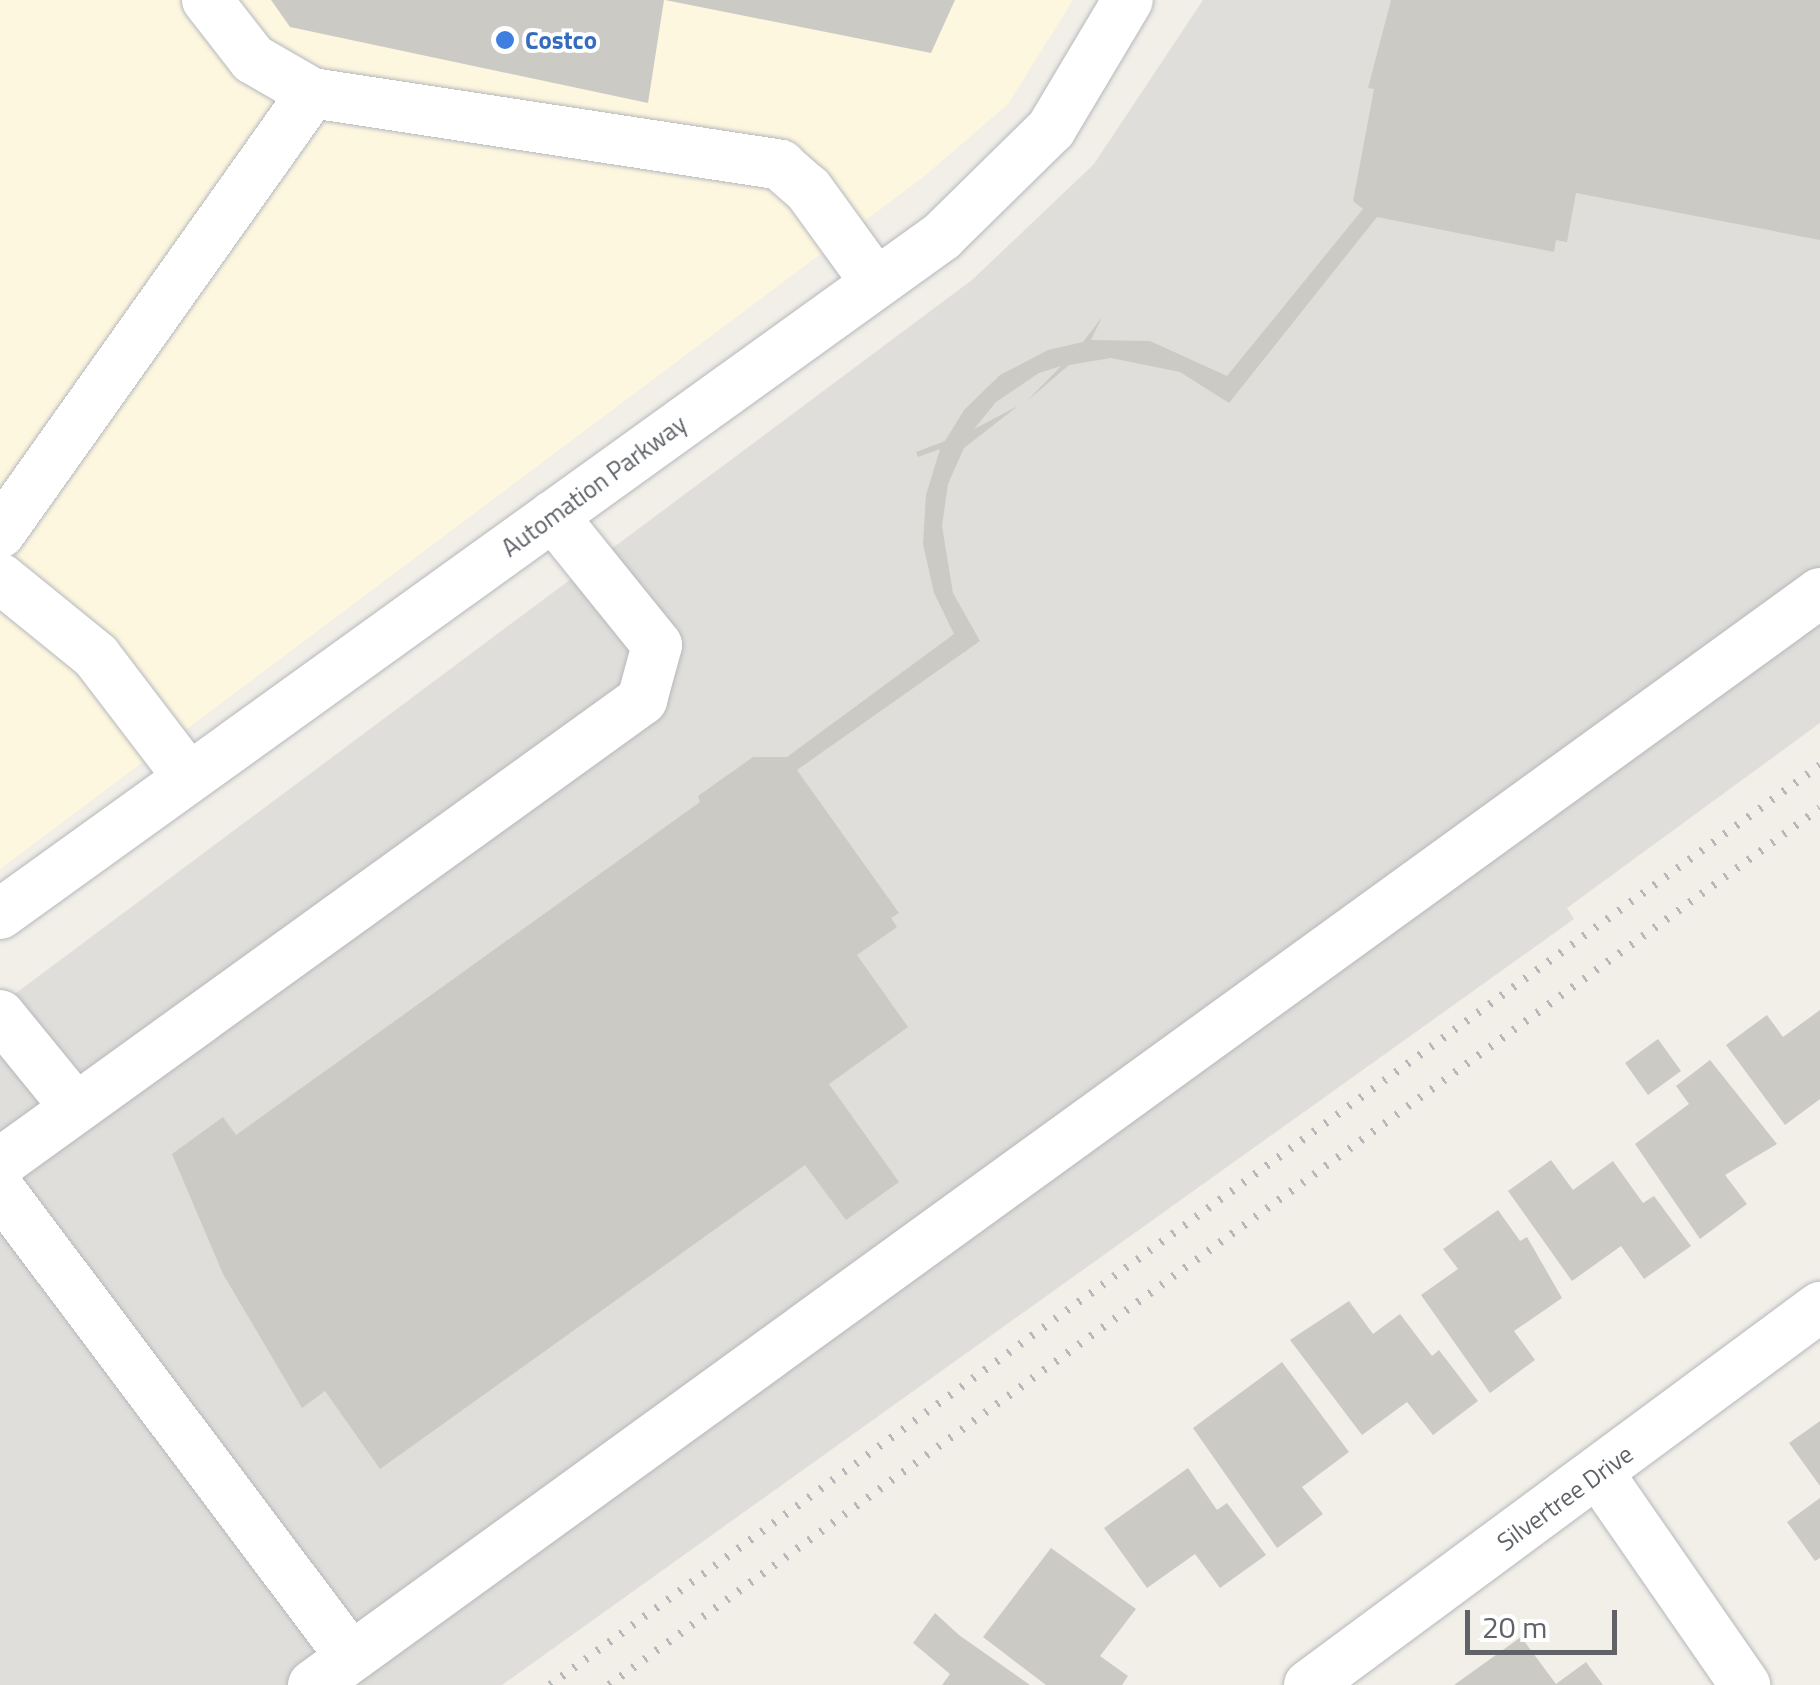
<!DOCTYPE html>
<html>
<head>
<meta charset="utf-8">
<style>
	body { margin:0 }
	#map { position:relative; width:1820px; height:1685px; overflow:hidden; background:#f1efe8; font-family:"Titillium Web",sans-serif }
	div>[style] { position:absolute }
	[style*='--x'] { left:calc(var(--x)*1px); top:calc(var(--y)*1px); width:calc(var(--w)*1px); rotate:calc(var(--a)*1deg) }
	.commercial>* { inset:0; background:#fef7e0 }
	.industrial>* { inset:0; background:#e0deda }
	.building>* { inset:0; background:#cccac5 }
	.roads { filter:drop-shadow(0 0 2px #b5b8bc) drop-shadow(0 0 2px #b5b8bc) }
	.minor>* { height:50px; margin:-25px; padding:0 25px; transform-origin:25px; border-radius:25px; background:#fff }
	.rail>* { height:8px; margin-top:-4px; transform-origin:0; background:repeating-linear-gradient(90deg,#b6b7b8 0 2.5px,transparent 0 14.5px) }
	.dots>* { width:28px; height:28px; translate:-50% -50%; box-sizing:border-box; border:5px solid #fff; border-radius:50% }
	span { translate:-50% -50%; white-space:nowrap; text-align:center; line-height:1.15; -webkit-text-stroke:8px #fff; paint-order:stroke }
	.shop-label { font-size:25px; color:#366cbe; font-weight:700 }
	.left { translate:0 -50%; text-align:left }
	.street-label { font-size:25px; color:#5f6368 }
	.scale { position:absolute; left:1465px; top:1610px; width:152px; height:45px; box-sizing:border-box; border:5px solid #5f6368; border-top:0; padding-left:12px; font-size:30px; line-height:35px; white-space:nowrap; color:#5f6368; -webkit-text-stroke:8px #fff; paint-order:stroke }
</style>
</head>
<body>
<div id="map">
	<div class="commercial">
		<div style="clip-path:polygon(0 0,1073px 0,1008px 104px,922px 178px,0 869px)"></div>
	</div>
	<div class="industrial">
		<div style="clip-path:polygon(1203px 0,1820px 0,1820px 723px,1567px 908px,1574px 919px,502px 1685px,0 1685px,0 1005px,972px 280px,1094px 164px)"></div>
	</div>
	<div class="building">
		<div style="clip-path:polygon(271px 0,664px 0,648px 103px,290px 27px)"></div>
		<div style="clip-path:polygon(665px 0,955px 0,931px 53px)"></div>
		<div style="clip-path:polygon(1391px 0,1820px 0,1820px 240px,1576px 193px,1567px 242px,1556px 240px,1554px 252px,1377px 217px,1229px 403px,1180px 372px,1111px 358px,1069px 365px,1027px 401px,1061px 366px,1039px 373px,996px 402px,974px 429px,1018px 406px,964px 448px,948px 484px,942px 526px,953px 593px,980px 641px,797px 770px,899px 913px,891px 918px,897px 927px,857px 955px,908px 1027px,829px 1084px,899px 1182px,846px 1220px,805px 1165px,380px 1469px,325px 1391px,302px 1408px,299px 1403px,223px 1274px,172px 1154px,223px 1117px,236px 1135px,700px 802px,698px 796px,753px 757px,787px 757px,954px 634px,934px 593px,923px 544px,926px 495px,940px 449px,918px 457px,916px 452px,945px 441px,964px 410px,1000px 375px,1048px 350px,1083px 342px,1102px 317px,1091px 340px,1150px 341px,1227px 376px,1363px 209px,1353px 201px,1374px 89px,1368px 88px)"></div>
		<div style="clip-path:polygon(1820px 1010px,1820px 1099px,1785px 1125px,1726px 1045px,1767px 1015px,1783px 1037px)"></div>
		<div style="clip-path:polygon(1658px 1039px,1681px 1071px,1648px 1095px,1625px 1063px)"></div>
		<div style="clip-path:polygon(1710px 1060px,1777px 1144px,1725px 1175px,1747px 1204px,1700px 1239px,1635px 1144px,1689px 1104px,1676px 1086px)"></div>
		<div style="clip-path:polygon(1551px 1160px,1573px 1190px,1613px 1161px,1643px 1203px,1654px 1196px,1691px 1246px,1644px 1279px,1621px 1246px,1572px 1281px,1508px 1191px)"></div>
		<div style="clip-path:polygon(1498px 1210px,1520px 1241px,1527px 1237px,1562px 1298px,1514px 1331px,1535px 1360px,1490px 1393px,1421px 1295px,1458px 1269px,1443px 1249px)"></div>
		<div style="clip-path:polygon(1349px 1301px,1373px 1334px,1400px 1314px,1432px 1356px,1439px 1350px,1478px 1401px,1433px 1435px,1407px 1402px,1362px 1435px,1290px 1340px)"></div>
		<div style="clip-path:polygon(1282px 1362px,1349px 1452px,1302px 1487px,1323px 1514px,1277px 1548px,1193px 1428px)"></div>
		<div style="clip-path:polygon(1820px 1421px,1820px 1486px,1789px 1443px)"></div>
		<div style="clip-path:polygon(1188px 1468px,1217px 1510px,1227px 1503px,1266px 1555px,1220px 1588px,1195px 1554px,1147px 1588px,1104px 1528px)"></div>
		<div style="clip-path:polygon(1820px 1498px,1820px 1558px,1815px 1561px,1787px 1522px)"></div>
		<div style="clip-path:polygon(1051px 1548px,1136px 1609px,1100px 1656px,1128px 1676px,1122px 1685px,1046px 1685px,983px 1637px)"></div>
		<div style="clip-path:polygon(935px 1613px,959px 1635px,1030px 1685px,942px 1685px,950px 1674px,913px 1643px)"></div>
		<div style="clip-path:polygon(1521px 1637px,1556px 1684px,1586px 1662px,1603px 1685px,1454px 1685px)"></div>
	</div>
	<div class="roads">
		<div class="minor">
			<div style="--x:207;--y:0;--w:75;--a:52.1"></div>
			<div style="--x:253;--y:59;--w:68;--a:30"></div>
			<div style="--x:312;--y:93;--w:474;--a:8.7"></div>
			<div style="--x:780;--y:165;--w:37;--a:41"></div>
			<div style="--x:808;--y:189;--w:116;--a:54.1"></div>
			<div style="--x:0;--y:533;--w:539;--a:-54.66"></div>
			<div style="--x:0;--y:578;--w:124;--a:39.1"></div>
			<div style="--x:96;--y:656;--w:153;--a:52.7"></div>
			<div style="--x:0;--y:914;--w:1161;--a:-35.74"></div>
			<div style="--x:942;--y:236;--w:153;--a:-44.5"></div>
			<div style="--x:1051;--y:129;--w:150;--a:-59.2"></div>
			<div style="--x:0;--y:1015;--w:119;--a:50.8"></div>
			<div style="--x:0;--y:1163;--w:792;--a:-35.8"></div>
			<div style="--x:642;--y:700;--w:57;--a:-74.7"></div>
			<div style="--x:657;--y:645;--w:166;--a:-128.9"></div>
			<div style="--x:0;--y:1190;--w:584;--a:53.07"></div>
			<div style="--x:1599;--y:1474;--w:257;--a:55.3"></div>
			<div style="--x:313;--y:1685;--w:1861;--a:-35.93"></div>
			<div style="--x:1309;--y:1685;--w:636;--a:-36.49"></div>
		</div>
	</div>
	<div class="rail">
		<div style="--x:550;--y:1685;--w:1568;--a:-35.92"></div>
		<div style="--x:609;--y:1685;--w:1495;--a:-35.91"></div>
	</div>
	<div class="dots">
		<div style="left:505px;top:40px;background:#3f7fe0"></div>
	</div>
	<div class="shop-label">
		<span class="left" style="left:525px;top:40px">Costco</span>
	</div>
	<div class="street-label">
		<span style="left:594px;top:486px;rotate:-36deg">Automation Parkway</span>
		<span style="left:1565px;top:1498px;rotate:-36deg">Silvertree Drive</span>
	</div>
	<div class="scale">20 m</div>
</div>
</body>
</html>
